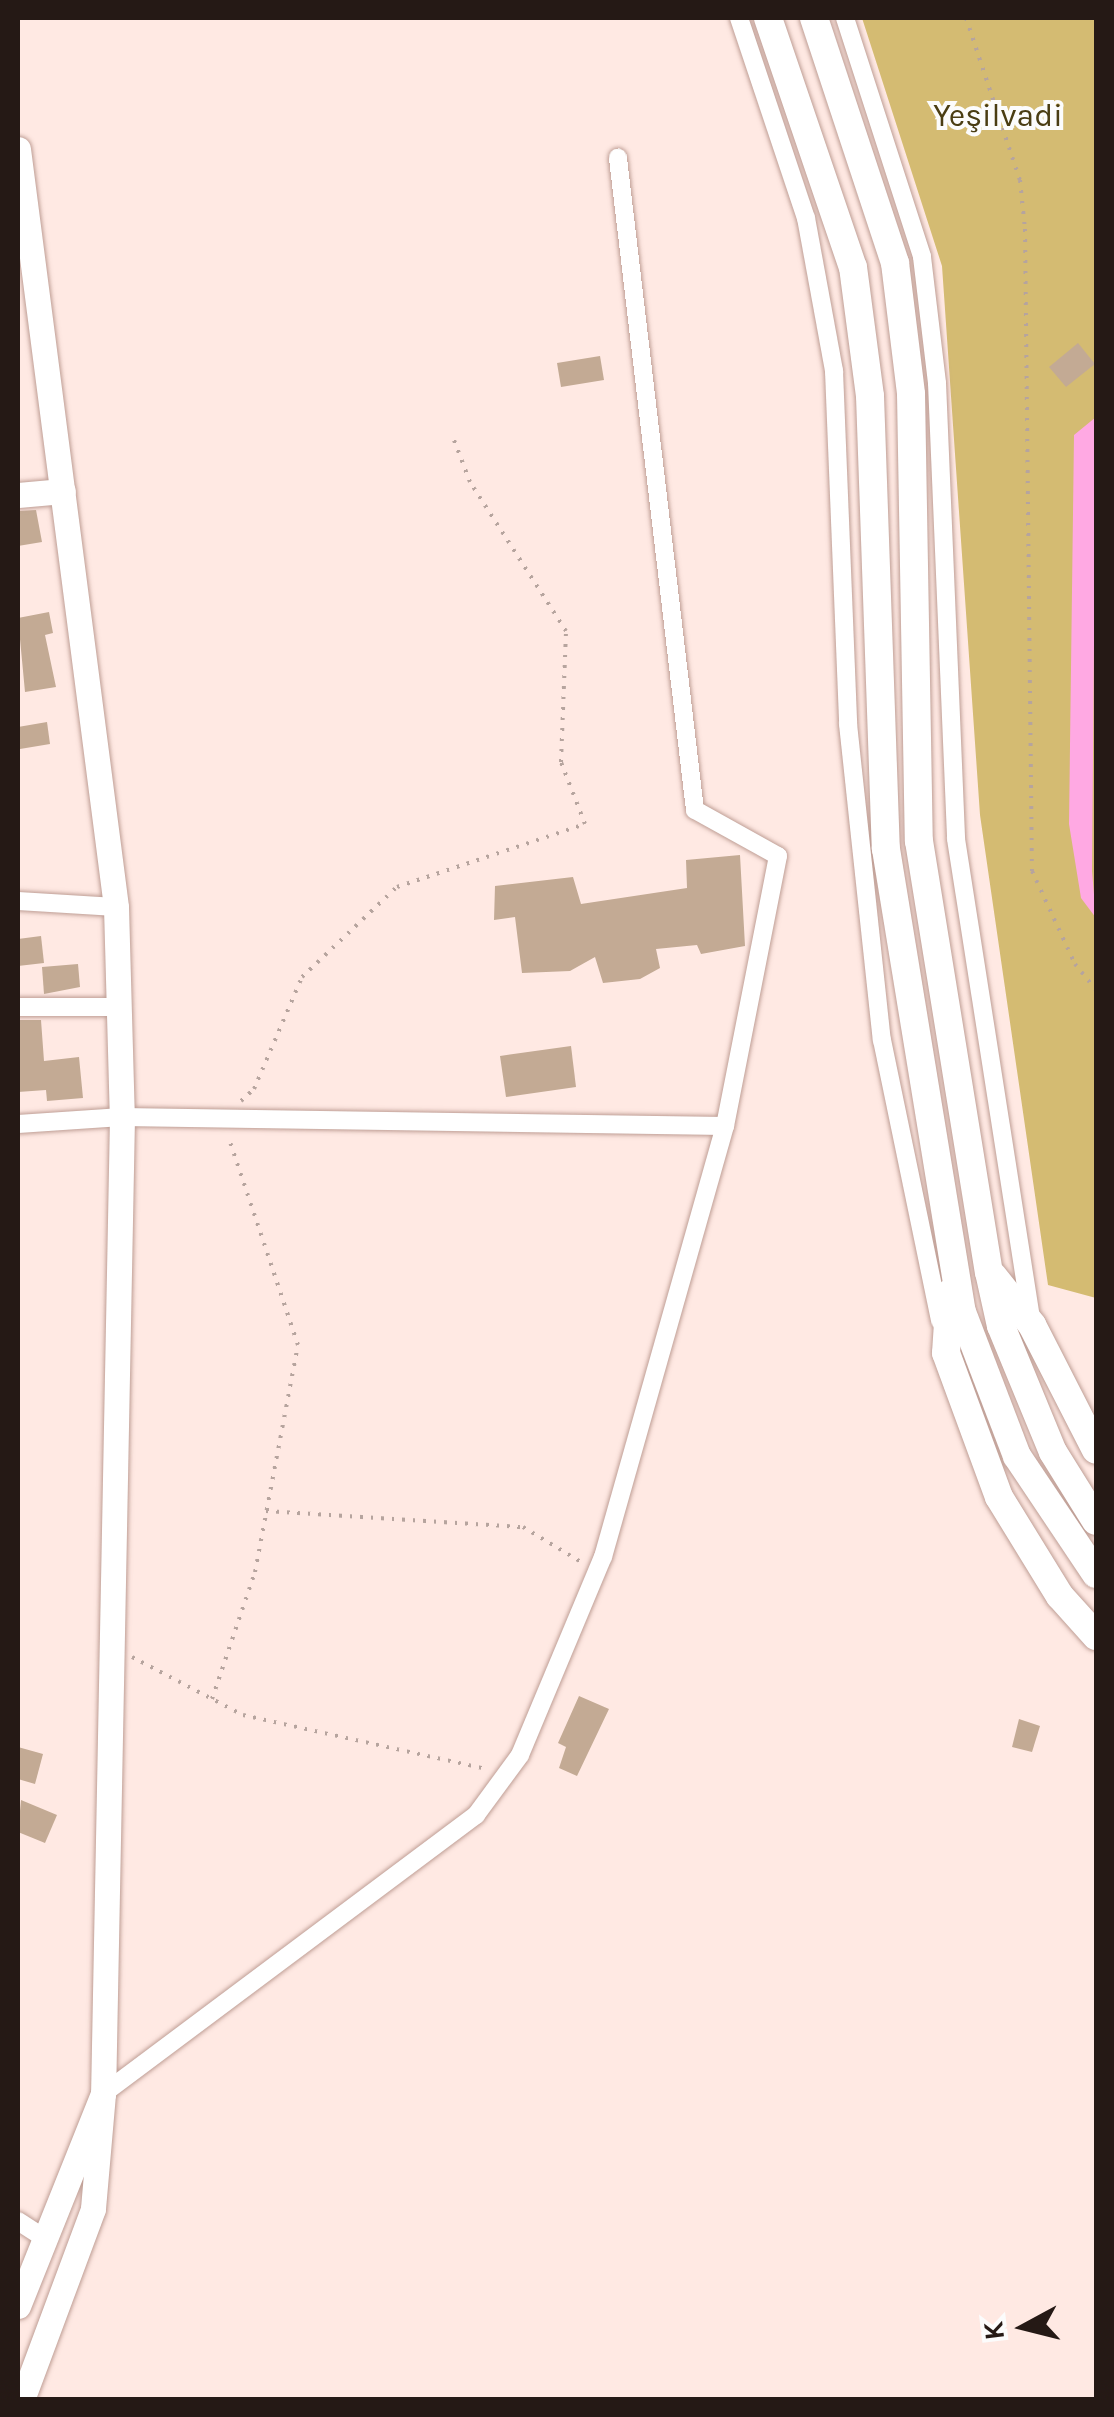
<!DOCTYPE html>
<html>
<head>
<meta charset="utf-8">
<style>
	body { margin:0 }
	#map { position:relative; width:1114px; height:2417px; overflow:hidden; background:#ffe9e3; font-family:Karla,sans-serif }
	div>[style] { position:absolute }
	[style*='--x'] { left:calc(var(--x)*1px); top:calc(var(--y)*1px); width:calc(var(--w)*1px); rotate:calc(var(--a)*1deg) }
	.green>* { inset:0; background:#d4bb72 }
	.water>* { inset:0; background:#ffa9e3 }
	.building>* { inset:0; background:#c3aa94 }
	.path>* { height:4px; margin-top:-2px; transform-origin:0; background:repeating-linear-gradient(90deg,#b6a49e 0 2.5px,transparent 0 10.5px) }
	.roads { filter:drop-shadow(0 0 2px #bf9e95) drop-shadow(0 0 2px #bf9e95) }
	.street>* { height:18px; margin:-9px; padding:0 9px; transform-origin:9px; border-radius:9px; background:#fff }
	.secondary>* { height:25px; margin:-12.5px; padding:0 12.5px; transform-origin:12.5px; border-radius:12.5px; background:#fff }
	.primary>* { height:28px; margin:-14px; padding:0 14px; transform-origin:14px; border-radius:14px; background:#fff }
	span { translate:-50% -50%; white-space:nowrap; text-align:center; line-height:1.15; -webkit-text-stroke:8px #fcfcfc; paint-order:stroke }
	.park-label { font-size:32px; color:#4a3d13 }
	.frame { position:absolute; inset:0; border:20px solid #251915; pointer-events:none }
	.north { position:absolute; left:974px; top:2277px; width:100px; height:100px; -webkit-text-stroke:8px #fcfcfc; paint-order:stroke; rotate:263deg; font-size:28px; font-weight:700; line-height:40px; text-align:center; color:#251915 }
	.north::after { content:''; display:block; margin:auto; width:35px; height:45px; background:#251915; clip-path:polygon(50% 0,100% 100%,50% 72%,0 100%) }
</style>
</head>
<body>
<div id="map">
	<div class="green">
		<div style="clip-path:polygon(862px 18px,1096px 18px,1096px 1298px,1048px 1285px,980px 815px,942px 266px)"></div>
	</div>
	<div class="water">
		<div style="clip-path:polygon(1096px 417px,1092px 871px,1096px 918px,1081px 898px,1069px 824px,1074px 435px)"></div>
	</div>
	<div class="building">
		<div style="clip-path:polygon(1078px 343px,1095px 364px,1066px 387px,1049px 367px)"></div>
		<div style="clip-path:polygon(600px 356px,604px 380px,561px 387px,557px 363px)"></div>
		<div style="clip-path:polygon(36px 510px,42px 542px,18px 546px,18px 511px)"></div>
		<div style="clip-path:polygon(49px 612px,53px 633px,45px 635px,56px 687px,25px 692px,18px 618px)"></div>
		<div style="clip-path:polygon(47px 722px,50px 744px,20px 749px,18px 727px)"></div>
		<div style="clip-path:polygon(740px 855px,745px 946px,701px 954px,697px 945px,656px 949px,660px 968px,640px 979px,603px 983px,595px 957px,570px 971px,522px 973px,515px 917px,494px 920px,495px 886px,573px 877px,581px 904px,687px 888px,686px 860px)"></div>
		<div style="clip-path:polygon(41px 936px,44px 963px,18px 966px,18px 939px)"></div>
		<div style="clip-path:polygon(78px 964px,80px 987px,44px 994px,42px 967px)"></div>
		<div style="clip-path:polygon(18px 1020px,41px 1020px,44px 1061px,79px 1057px,83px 1098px,47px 1101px,46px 1090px,18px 1092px)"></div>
		<div style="clip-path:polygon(571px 1046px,576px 1087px,506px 1097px,500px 1056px)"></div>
		<div style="clip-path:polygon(579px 1696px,609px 1709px,577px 1776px,559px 1768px,566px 1747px,558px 1743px)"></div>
		<div style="clip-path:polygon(1019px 1719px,1040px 1726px,1032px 1752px,1012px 1747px)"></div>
		<div style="clip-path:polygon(18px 1747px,43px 1754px,35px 1784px,18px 1779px)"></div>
		<div style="clip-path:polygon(21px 1800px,57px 1815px,45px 1843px,18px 1832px)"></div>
	</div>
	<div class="path">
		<div style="--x:966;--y:18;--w:171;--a:71.6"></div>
		<div style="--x:1020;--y:180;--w:49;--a:84.2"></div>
		<div style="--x:1025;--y:229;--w:642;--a:89.38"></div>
		<div style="--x:1032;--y:871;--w:102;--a:65.2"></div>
		<div style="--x:1075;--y:964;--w:33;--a:51"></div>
		<div style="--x:241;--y:1101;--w:18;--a:-43"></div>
		<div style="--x:254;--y:1089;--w:122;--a:-66.8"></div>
		<div style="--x:302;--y:977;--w:131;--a:-43.5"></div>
		<div style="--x:397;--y:887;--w:198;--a:-18.5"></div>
		<div style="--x:585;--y:824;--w:66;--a:-111.2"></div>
		<div style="--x:561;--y:762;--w:131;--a:-87.8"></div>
		<div style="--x:566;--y:631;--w:177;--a:-122.8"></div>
		<div style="--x:470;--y:482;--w:45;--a:-110.9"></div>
		<div style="--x:266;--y:1511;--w:257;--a:3.6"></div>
		<div style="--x:523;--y:1527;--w:68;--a:31.1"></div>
		<div style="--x:132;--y:1657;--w:125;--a:27.6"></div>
		<div style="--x:243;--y:1715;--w:250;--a:12.5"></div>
		<div style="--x:212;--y:1699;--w:134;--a:-71.3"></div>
		<div style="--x:255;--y:1572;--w:231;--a:-79.3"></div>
		<div style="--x:298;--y:1345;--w:220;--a:-108.5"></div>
	</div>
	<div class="roads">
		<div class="street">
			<div style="--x:739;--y:18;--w:211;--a:71.5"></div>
			<div style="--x:806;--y:218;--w:156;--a:79.6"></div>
			<div style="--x:834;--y:371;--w:353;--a:87.7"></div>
			<div style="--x:848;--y:724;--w:318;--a:83.9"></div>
			<div style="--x:882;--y:1040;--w:287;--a:78.3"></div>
			<div style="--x:845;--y:18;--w:251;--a:72.1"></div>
			<div style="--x:922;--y:257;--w:127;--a:83.2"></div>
			<div style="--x:937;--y:383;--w:456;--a:87.6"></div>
			<div style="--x:956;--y:839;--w:486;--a:81.1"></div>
			<div style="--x:18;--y:901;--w:98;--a:3.5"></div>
			<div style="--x:18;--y:1007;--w:101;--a:0"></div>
			<div style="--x:18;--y:1124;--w:104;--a:-3.9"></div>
			<div style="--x:122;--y:1117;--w:603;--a:0.86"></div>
			<div style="--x:103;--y:2094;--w:466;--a:-36.8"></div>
			<div style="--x:476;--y:1815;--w:74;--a:-53.7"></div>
			<div style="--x:520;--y:1755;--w:215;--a:-67.3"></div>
			<div style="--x:603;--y:1557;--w:448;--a:-74.2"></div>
			<div style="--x:725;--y:1126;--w:275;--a:-78.9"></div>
			<div style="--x:778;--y:856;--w:95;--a:-151"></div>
			<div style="--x:695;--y:810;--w:657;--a:-96.74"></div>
			<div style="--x:18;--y:2221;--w:35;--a:33"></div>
		</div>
		<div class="secondary">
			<div style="--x:18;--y:149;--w:764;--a:82.63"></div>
			<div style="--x:116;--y:907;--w:210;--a:88.4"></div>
			<div style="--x:122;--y:1117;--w:977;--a:91.11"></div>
			<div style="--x:18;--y:495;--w:45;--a:-5.1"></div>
			<div style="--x:18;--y:2306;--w:228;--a:-68.2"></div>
			<div style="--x:103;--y:2094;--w:115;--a:95"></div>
			<div style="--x:93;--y:2209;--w:204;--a:110.4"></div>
		</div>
		<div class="primary">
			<div style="--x:768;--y:18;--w:263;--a:71.2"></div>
			<div style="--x:853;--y:267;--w:130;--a:82.5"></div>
			<div style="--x:870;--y:396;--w:453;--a:88"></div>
			<div style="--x:886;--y:849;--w:469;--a:80.7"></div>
			<div style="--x:962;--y:1312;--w:154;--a:69.1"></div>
			<div style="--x:1017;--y:1456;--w:142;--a:56.2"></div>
			<div style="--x:814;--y:18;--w:258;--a:71.7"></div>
			<div style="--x:895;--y:263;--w:132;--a:83"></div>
			<div style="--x:911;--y:394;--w:447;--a:89"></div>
			<div style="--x:919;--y:841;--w:437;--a:80.8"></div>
			<div style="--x:989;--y:1272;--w:55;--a:77.5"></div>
			<div style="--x:1001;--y:1326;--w:136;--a:67.6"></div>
			<div style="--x:1053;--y:1452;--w:81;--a:58.1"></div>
			<div style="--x:993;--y:1276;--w:63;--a:51.5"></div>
			<div style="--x:1032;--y:1325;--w:140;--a:62.9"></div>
			<div style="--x:950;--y:1293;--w:60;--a:93.8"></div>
			<div style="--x:946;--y:1353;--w:153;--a:69.8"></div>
			<div style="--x:999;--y:1497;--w:116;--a:58.4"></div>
			<div style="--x:1060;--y:1596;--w:54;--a:48"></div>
		</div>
	</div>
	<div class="park-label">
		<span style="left:998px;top:116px">Yeşilvadi</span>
	</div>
	<div class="frame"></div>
	<div class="north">K</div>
</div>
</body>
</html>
